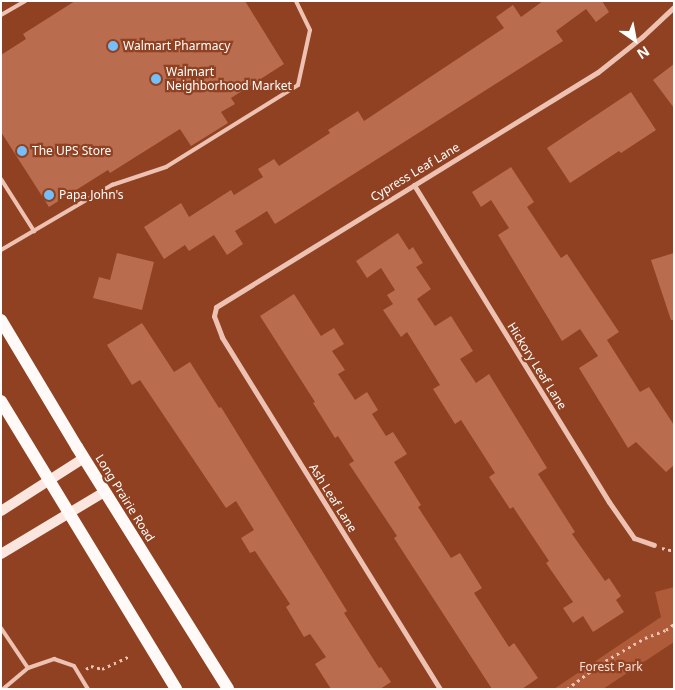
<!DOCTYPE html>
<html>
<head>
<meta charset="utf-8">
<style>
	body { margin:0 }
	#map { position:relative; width:675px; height:690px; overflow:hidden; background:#904121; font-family:"Noto Sans",sans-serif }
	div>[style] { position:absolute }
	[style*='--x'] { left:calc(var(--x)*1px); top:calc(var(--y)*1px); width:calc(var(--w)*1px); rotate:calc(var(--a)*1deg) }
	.green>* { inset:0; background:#af5a39 }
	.building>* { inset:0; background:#b96c4e }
	.path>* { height:3px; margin-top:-1.5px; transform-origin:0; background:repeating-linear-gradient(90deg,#edc2b2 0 2.5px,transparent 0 6.5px) }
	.service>* { height:4px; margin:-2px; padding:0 2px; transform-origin:2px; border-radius:2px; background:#edc2b2 }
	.minor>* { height:5px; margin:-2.5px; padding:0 2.5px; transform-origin:2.5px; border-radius:2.5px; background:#edc2b2 }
	.secondary>* { height:10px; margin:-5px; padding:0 5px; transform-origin:5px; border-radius:5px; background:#fae6de }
	.primary>* { height:12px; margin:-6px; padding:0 6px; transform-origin:6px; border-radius:6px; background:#fffaf8 }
	.dots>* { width:14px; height:14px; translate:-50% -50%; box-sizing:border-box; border:2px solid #904121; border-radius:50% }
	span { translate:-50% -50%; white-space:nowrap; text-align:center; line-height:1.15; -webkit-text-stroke:4.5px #904121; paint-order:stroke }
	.poi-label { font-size:12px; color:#fff }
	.left { translate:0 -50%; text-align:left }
	.street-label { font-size:12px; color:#fff }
	.park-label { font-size:12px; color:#f9e1d8 }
	.frame { position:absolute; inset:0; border:2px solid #fff; pointer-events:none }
	.north { position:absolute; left:610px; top:15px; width:50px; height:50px; -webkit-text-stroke:4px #904121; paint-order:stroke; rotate:147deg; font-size:14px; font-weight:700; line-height:20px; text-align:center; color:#fff }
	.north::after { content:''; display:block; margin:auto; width:18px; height:22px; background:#fff; clip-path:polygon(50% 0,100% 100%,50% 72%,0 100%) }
</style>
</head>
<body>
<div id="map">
	<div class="green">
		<div style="clip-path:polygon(674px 587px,674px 642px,603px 689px,554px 689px,661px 617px,655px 592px)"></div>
	</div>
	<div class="building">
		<div style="clip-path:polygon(75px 1px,245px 1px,284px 64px,231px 98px,235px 104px,221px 112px,228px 123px,191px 146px,180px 129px,110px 173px,108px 170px,49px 207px,1px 132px,1px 55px,26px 39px,23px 34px)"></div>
		<div style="clip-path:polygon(543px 1px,602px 1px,609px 12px,596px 22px,586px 9px,556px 31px,563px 41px,275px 224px,267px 211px,235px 231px,243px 244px,227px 255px,214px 235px,189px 251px,185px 245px,164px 259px,144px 227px,181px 203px,189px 217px,231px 190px,234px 195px,263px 177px,258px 169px,274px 159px,279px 166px,330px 133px,328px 130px,358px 111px,364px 121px,504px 28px,496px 17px,513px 5px,521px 17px)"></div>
		<div style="clip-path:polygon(674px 64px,674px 108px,653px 80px)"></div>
		<div style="clip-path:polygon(631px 92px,656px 130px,621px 153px,619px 151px,570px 183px,547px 148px)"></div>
		<div style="clip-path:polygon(511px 167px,534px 202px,527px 207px,561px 258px,567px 254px,619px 332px,607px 340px,640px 392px,649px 387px,674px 425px,674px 465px,666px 472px,636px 442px,628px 448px,579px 368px,598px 356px,580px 329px,562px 341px,498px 235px,509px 228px,491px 200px,481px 207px,472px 192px)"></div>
		<div style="clip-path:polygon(398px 233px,409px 250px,413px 247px,423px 263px,416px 267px,431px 289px,417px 299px,435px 326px,451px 316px,473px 351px,460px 359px,476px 383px,489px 374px,547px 468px,538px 474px,575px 532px,572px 534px,605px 581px,609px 578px,621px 596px,616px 600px,624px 612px,593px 632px,583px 616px,573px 623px,563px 608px,573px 602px,546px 563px,549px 561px,513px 507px,510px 509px,489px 477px,495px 473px,461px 420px,455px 424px,433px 389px,440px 385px,407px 332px,401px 337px,383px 310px,393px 304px,387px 295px,395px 290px,381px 268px,367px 278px,356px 261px)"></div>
		<div style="clip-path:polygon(117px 253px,154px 262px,142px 310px,93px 298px,99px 277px,110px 280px)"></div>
		<div style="clip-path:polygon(674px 253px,674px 320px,671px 320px,651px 260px)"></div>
		<div style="clip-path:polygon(294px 294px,321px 336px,334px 328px,344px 344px,332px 351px,345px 370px,338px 374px,355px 400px,367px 392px,378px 410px,372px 414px,386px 436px,393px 432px,407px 454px,394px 462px,421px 505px,418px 507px,451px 558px,460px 553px,482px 588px,474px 593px,509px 647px,514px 643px,538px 678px,522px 689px,492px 689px,394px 538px,397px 536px,349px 464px,354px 461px,338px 436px,335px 438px,313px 403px,315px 402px,260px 316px)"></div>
		<div style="clip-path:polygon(142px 323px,174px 372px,190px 362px,219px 408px,221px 407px,347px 611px,344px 613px,379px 668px,381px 667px,391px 682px,380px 689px,331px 689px,315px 664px,326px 657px,310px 634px,304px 637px,286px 607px,290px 604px,255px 551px,250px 553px,241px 538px,254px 530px,236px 501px,226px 508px,140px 380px,132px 385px,107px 345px)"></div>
	</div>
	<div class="path">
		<div style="--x:662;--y:548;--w:12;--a:14"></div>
		<div style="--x:86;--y:669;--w:6;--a:-31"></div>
		<div style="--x:91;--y:666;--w:11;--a:15"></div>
		<div style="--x:102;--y:669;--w:31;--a:-25"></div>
		<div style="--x:567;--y:689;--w:41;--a:-37.1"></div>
		<div style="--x:600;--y:664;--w:52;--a:-30"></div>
		<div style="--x:645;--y:638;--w:22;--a:-21"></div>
		<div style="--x:666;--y:630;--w:10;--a:-37"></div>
	</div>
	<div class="service">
		<div style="--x:1;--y:15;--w:28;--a:-30"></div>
		<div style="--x:1;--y:179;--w:62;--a:57.6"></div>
		<div style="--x:1;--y:250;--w:129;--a:-30.4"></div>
		<div style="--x:112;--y:185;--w:57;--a:-18.4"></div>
		<div style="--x:166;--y:167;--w:155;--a:-31.8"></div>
		<div style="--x:298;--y:85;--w:56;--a:-77.7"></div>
		<div style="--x:310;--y:30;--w:32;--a:-116"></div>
		<div style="--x:1;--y:628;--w:48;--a:56"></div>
		<div style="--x:3;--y:689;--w:33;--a:-40"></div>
		<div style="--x:28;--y:668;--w:28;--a:-19"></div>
		<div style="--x:54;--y:659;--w:21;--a:19"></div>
		<div style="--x:74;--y:666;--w:27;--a:59"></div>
	</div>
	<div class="minor">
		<div style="--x:414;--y:185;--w:372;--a:58.4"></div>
		<div style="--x:609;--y:502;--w:44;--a:55.2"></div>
		<div style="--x:634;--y:538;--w:21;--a:19"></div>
		<div style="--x:440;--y:689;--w:414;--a:-121.8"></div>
		<div style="--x:222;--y:337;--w:22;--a:-111"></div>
		<div style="--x:214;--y:316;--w:9;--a:-77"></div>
		<div style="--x:216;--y:307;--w:448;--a:-31.6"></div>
		<div style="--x:598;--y:72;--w:56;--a:-38.5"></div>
		<div style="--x:642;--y:37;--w:44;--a:-43.2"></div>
	</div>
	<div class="secondary">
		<div style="--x:1;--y:511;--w:98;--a:-32.6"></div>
		<div style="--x:1;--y:554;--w:120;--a:-31"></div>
	</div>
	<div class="primary">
		<div style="--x:1;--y:320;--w:148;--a:59.1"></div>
		<div style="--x:77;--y:447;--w:285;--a:58"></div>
		<div style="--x:1;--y:401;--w:337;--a:58.7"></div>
	</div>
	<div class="dots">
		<div style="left:113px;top:46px;background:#74bff9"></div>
		<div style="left:156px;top:79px;background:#74bff9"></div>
		<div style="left:22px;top:151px;background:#74bff9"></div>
		<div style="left:49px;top:195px;background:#74bff9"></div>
	</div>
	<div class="poi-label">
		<span class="left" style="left:123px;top:46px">Walmart Pharmacy</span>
		<span class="left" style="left:166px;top:79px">Walmart<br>Neighborhood Market</span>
		<span class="left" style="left:32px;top:151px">The UPS Store</span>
		<span class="left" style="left:59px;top:195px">Papa John's</span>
	</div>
	<div class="street-label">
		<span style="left:415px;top:172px;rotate:-31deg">Cypress Leaf Lane</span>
		<span style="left:537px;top:366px;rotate:58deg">Hickory Leaf Lane</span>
		<span style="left:125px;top:498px;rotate:58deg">Long Prairie Road</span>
		<span style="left:333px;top:498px;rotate:58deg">Ash Leaf Lane</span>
	</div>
	<div class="park-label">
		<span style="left:611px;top:667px">Forest Park</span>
	</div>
	<div class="frame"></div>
	<div class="north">N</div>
</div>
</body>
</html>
